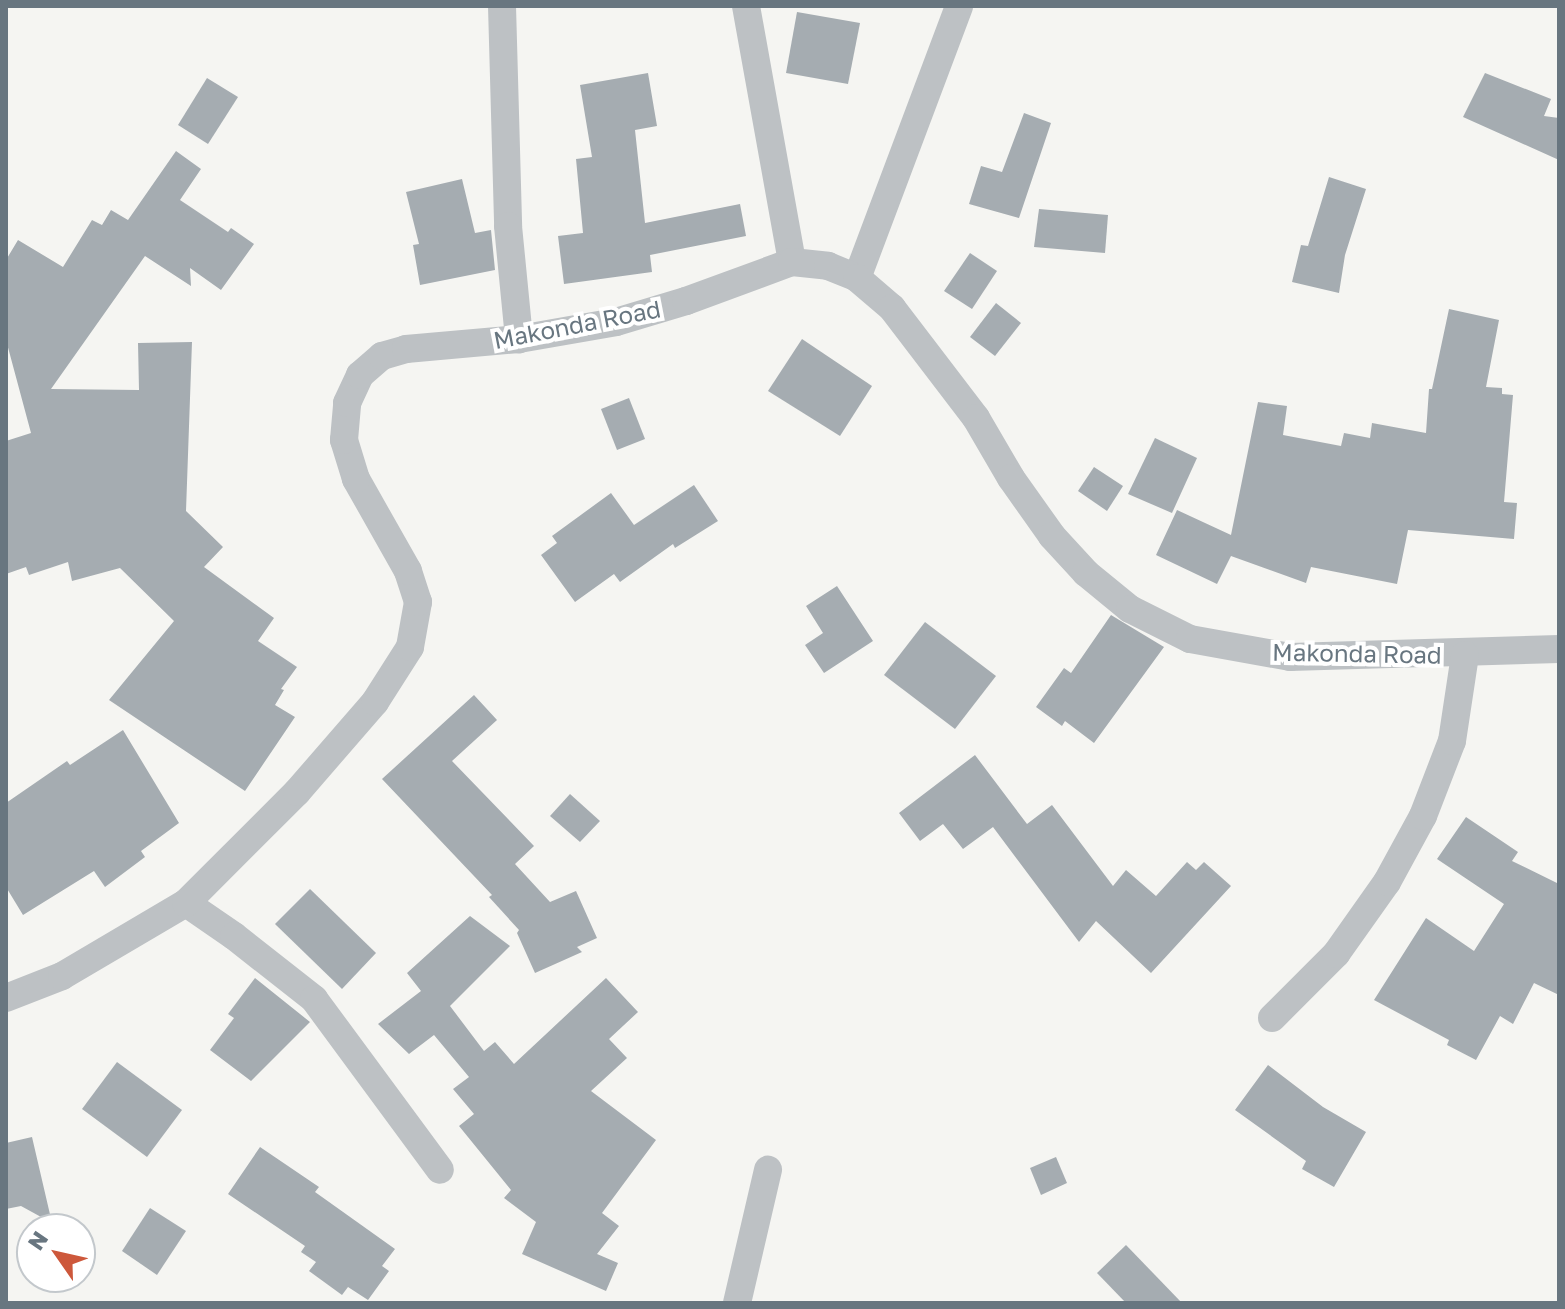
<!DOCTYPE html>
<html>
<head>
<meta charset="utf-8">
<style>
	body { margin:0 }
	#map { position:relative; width:1565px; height:1309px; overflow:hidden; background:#f5f5f2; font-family:"Golos Text",sans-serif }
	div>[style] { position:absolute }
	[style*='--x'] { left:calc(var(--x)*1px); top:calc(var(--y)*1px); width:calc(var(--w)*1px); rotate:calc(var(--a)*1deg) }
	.building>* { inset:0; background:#a5acb1 }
	.minor>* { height:28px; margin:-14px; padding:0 14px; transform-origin:14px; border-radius:14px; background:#bdc1c4 }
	span { translate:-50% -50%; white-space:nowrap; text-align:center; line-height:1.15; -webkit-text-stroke:8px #fff; paint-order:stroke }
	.street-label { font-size:24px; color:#687680 }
	.frame { position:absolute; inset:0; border:8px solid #687680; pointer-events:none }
	.north { position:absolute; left:16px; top:1213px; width:80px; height:80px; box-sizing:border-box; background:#fff; border:2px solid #c3c8cc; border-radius:50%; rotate:304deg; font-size:22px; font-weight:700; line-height:32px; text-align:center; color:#687680 }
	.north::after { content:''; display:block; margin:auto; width:28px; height:36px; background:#cd583b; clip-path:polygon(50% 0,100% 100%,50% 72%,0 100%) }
</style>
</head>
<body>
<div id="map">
	<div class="building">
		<div style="clip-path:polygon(797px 12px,860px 23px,848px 84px,786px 73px)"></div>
		<div style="clip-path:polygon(648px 73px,657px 126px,635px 130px,645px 223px,740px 204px,746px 236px,650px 255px,652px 272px,564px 284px,558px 236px,583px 233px,576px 159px,592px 157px,580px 85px)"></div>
		<div style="clip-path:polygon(1485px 73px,1551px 99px,1544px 116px,1559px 118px,1559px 160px,1463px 117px)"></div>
		<div style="clip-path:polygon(207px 78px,238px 97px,208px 144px,178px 125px)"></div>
		<div style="clip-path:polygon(1024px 113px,1051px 123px,1019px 218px,969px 204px,981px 166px,1002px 172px)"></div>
		<div style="clip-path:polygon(176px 151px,201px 169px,180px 200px,228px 232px,231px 228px,254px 244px,221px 290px,190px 268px,191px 286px,145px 256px,51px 389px,139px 390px,138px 343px,192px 342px,186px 511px,223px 547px,204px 567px,274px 618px,258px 641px,297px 667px,281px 689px,284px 690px,275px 705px,295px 717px,245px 791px,109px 700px,174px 621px,120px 568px,72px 581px,68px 562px,29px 575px,26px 567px,6px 574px,6px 441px,31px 433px,6px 340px,6px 260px,18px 240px,63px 267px,92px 220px,102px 225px,111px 210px,128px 220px)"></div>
		<div style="clip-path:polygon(1329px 177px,1366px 189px,1345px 255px,1339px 293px,1292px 282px,1301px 245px,1308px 246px)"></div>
		<div style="clip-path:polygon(462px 179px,475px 233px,491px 230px,495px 270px,420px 285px,413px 245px,419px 244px,406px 192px)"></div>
		<div style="clip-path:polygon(1039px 209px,1108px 215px,1105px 253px,1034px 247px)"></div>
		<div style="clip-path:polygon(970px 253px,997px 271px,972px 309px,944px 291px)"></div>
		<div style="clip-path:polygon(996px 303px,1021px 323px,995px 356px,970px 337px)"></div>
		<div style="clip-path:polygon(1449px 309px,1499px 320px,1486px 387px,1502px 388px,1502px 394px,1513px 395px,1504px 502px,1517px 503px,1514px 539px,1408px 530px,1397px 584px,1311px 567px,1306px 583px,1231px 556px,1217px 584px,1156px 555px,1177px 510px,1231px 535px,1258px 402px,1287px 406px,1283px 435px,1341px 446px,1344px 433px,1370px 438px,1372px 423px,1426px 433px,1429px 389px,1432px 389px)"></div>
		<div style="clip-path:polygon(802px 339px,872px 386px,840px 436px,768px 391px)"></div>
		<div style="clip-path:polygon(629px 398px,645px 439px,617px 450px,601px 409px)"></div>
		<div style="clip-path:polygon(1155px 438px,1197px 458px,1172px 513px,1128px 494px)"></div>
		<div style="clip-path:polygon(1094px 467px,1123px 486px,1107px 511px,1078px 491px)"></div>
		<div style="clip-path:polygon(694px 485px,718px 521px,675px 548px,673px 544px,620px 582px,614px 574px,575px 602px,541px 555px,557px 543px,552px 536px,611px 493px,634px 525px)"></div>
		<div style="clip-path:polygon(837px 586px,873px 641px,824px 673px,805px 645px,823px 633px,806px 606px)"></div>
		<div style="clip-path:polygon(1111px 615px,1164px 647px,1094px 743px,1065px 721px,1062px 726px,1036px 707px,1064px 668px,1071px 673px)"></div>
		<div style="clip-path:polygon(925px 622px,996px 676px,955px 729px,884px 675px)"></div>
		<div style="clip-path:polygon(474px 695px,497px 720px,452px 761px,534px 846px,515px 864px,550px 902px,576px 891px,597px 938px,577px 947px,582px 952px,535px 973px,517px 933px,519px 930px,489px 897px,492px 895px,382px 779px)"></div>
		<div style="clip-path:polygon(123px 730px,179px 823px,141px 851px,145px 857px,105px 887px,94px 871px,23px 915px,6px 887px,6px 803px,67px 761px,70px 765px)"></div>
		<div style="clip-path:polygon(975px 755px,1027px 824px,1052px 805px,1113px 886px,1126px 870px,1156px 896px,1187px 862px,1196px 870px,1204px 862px,1231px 886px,1151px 973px,1096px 921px,1079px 942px,993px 827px,963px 849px,943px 824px,920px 841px,899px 813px)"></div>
		<div style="clip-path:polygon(570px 794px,600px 821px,580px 842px,550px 816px)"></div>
		<div style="clip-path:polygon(1466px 817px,1518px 852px,1512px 861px,1559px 884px,1559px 995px,1534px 983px,1513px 1024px,1500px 1016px,1476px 1060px,1447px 1045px,1449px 1040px,1374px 1000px,1426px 918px,1474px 951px,1504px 904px,1437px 859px)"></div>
		<div style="clip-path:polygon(310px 889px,376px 953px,342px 989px,275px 924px)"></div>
		<div style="clip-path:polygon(470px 916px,510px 946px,450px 1006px,484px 1051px,495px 1042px,514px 1064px,606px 978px,638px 1012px,609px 1039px,627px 1058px,591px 1091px,656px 1140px,602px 1213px,619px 1226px,597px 1254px,618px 1263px,606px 1291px,522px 1254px,536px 1222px,504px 1198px,511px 1190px,459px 1126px,474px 1114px,453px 1089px,469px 1077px,434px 1035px,409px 1054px,378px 1024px,421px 991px,407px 973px)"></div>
		<div style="clip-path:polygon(255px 978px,310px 1022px,251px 1081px,210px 1050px,234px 1018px,228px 1014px)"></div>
		<div style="clip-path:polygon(117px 1062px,182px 1110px,147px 1157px,82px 1109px)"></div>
		<div style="clip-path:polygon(1268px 1065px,1323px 1107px,1366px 1132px,1334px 1187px,1302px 1169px,1306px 1161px,1235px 1110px)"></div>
		<div style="clip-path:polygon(32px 1137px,52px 1223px,21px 1206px,6px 1209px,6px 1143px)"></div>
		<div style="clip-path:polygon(260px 1147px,319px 1187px,315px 1192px,395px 1249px,382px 1266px,389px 1271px,368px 1300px,348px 1287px,342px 1295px,309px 1271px,316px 1262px,301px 1252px,305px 1246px,228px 1194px)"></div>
		<div style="clip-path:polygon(1056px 1157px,1067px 1183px,1041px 1195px,1030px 1168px)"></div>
		<div style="clip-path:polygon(150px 1208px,186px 1231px,157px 1275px,122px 1251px)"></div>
		<div style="clip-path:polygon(1126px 1245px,1182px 1303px,1126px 1303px,1097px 1273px)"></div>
	</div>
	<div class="minor">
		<div style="--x:502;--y:6;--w:220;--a:88.4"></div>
		<div style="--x:508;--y:226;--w:114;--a:84.4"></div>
		<div style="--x:746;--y:6;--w:260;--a:79.8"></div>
		<div style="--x:857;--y:278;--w:290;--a:-69.4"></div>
		<div style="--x:186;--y:903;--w:58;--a:34.5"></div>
		<div style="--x:234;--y:936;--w:102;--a:38.2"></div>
		<div style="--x:314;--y:999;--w:212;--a:53.6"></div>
		<div style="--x:6;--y:998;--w:60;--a:-21.4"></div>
		<div style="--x:62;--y:976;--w:144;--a:-30.5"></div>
		<div style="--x:186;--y:903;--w:157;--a:-45"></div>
		<div style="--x:297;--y:792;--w:119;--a:-49.1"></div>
		<div style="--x:375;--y:702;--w:65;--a:-57.5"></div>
		<div style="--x:410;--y:647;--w:46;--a:-79.9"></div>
		<div style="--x:418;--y:602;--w:33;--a:-108"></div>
		<div style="--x:408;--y:571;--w:106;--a:-119.5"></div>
		<div style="--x:356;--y:479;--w:41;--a:-107.1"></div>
		<div style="--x:344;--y:440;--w:37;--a:-85"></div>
		<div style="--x:347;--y:403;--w:31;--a:-65"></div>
		<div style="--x:360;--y:375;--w:29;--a:-41"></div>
		<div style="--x:382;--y:356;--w:25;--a:-16"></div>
		<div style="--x:406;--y:349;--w:113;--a:-5.1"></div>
		<div style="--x:519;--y:339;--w:98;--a:-9.9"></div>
		<div style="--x:616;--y:322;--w:73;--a:-16.7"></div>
		<div style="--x:686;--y:301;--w:113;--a:-20.2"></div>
		<div style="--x:792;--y:262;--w:36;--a:6"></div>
		<div style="--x:828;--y:266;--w:31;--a:22"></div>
		<div style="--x:857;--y:278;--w:46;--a:40.6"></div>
		<div style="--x:892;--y:308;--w:138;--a:52.6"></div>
		<div style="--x:976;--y:418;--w:69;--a:59.7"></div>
		<div style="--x:1011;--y:478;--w:71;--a:54.7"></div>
		<div style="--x:1052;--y:536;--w:50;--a:47.4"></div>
		<div style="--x:1086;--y:573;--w:57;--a:39.3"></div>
		<div style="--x:1130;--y:609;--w:67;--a:26.6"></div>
		<div style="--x:1190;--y:639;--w:102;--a:10.2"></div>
		<div style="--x:1290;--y:657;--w:269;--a:-1.7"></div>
		<div style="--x:1272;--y:1018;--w:91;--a:-45"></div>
		<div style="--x:1336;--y:954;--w:88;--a:-54.7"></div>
		<div style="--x:1387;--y:882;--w:75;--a:-61.4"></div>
		<div style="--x:1423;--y:816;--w:80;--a:-68.9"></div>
		<div style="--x:1452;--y:741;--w:87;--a:-81.4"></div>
		<div style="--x:737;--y:1303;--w:137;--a:-76.9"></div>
	</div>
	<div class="street-label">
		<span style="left:577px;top:324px;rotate:-11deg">Makonda Road</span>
		<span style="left:1357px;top:653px;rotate:1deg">Makonda Road</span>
	</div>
	<div class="frame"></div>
	<div class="north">N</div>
</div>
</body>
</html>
